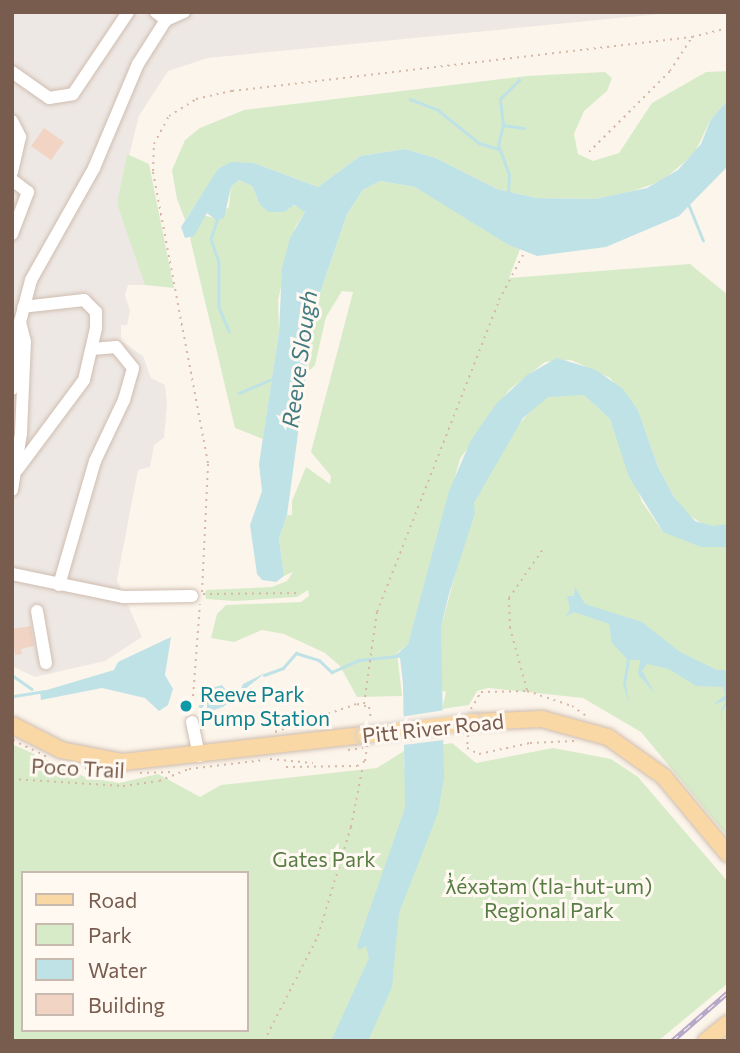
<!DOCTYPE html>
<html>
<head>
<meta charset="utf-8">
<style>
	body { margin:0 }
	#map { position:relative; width:740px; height:1053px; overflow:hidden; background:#fcf5eb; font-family:Commissioner,sans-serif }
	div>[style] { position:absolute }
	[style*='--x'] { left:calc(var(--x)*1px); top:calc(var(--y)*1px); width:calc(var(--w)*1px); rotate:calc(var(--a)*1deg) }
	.industrial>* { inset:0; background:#eee8e4 }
	.green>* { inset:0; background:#d8ebc9 }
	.water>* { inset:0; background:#bfe2e7 }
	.pier>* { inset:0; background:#fcf5eb }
	.stream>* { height:2.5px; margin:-1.25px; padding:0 1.25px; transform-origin:1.25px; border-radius:1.25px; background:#bfe2e7 }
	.building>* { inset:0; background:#f1d4c3 }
	.path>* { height:2px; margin-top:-1px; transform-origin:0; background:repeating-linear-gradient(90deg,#d7b8a6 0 2px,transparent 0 7px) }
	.roads { filter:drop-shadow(0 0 2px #cfbdb0) drop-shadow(0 0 2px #cfbdb0) }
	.minor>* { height:12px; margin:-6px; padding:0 6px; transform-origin:6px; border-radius:6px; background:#fff }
	.major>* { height:16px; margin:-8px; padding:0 8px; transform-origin:8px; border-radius:8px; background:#f9d8a6 }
	.rail>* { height:5px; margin-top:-2.5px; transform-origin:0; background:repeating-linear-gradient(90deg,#fff9f2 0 8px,#b8a8c8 0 16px); box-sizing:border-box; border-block:2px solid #b8a8c8 }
	.bridges { filter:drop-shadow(0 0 2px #d9d1cd) drop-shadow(0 0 2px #d9d1cd) }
	.major-bridge>* { height:16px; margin:-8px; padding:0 8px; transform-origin:8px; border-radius:8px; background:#f9d8a6 }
	.dots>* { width:19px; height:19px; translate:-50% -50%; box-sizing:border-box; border:4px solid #fff9f2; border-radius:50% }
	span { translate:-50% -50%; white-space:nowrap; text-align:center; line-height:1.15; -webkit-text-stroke:6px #fff9f2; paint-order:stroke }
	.culture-label { font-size:21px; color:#0d838f }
	.left { translate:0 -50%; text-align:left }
	.street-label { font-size:21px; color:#785c4e }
	.park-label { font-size:21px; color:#577d45 }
	.water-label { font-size:23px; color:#447b83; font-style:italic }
	.frame { position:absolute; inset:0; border:14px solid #785c4e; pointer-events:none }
	.legend { position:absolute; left:21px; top:871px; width:228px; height:161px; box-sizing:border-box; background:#fff9f2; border:2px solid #c9bab0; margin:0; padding:9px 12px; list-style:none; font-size:21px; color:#785c4e }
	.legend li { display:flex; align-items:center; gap:14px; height:35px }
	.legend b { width:35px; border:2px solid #c9bab0 }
</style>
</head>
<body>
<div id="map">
	<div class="industrial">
		<div style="clip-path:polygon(12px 12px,681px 12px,208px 58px,168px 71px,139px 116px,117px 204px,145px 278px,145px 285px,128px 285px,125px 295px,130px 311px,127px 325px,121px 325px,121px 341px,143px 356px,151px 378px,165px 385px,167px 405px,164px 438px,154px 445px,150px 467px,138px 470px,117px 580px,142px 637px,105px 661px,35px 677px,12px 666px)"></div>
	</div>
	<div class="green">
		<div style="clip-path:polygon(728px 71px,728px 100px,711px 119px,694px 154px,662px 181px,630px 192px,595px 199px,536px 198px,497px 189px,436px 158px,405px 149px,360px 156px,318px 187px,254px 163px,211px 181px,185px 220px,177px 199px,172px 170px,185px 140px,200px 128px,244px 110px,527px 76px,605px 72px,612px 78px,607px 91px,584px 111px,574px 134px,578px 154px,593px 161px,619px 153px,652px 103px,706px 72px)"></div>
		<div style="clip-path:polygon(127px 154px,149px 164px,174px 288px,145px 285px,117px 204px)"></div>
		<div style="clip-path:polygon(239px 180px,252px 186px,260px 205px,298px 206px,305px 212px,295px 228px,278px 300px,279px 332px,263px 439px,235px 428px,190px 238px,203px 215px,214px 218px,229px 207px,231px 187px)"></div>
		<div style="clip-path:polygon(380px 181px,415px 187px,520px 249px,509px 278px,690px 264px,728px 295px,728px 837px,641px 732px,583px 698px,488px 688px,477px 691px,469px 705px,442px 709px,446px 692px,415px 683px,443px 620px,474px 503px,508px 438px,539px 400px,559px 393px,584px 395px,610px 419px,642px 502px,663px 532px,705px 525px,688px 515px,674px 497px,658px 467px,638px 410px,610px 378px,571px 360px,545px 362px,509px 390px,460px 459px,408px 644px,397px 653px,402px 696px,357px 697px,340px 666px,325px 653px,284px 634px,262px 630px,234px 642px,211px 638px,217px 614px,226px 605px,301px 602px,309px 596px,308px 590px,297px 597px,235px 601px,206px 599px,205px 594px,206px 590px,272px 587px,287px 581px,293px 572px,284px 576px,279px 539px,287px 515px,292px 515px,292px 501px,306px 467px,330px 484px,331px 476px,311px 452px,353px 292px,342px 291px,326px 317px,315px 365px,308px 372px,315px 308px,347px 214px,363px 190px)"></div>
		<div style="clip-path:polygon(evenodd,452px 743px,476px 763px,553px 748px,611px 759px,638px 777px,728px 882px,728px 983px,658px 1041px,12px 1041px,12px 744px,85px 777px,119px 783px,158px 774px,200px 797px,221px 785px,377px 768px,404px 751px,404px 768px,436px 764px,439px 745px,452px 743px,23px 873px,247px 873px,247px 1030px,23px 1030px,23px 873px)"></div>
	</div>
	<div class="water">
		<div style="clip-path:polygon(728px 100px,728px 166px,679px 216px,606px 247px,537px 256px,507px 244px,415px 187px,380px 181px,363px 190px,347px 214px,315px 308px,287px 515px,279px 539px,284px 576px,276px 582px,262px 580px,257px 574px,250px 525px,262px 491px,259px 464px,279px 332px,282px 268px,290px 238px,305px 212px,294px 205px,284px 212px,269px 212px,260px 205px,252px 186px,239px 180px,231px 187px,224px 218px,216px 220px,207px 213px,194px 236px,185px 238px,181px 227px,218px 169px,231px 162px,254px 163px,318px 187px,360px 156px,405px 149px,436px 158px,497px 189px,536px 198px,595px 199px,647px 188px,678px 170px,701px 144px,711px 119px)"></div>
		<div style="clip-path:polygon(557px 358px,596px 370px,623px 389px,638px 410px,658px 467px,674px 497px,695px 521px,713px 526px,728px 524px,728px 547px,701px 547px,663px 532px,629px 477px,610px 419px,584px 395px,548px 397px,523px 418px,474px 503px,475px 513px,449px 594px,441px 627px,444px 778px,438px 813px,399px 913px,392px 987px,368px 1041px,331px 1041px,369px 958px,366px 946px,359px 950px,357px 946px,405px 808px,403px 683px,400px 658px,395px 656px,408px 644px,449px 491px,471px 440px,496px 404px,527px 375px)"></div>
		<div style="clip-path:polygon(575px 587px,585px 604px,642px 622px,680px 652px,717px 670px,728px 670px,728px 703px,722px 711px,722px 725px,721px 710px,727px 700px,713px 705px,725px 695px,723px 687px,696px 686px,669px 669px,647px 664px,642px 671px,656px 695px,638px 674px,640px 660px,630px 660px,626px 685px,629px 704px,623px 684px,627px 659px,612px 643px,609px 624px,574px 612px,565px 617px,570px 609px,567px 596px,574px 596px)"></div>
		<div style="clip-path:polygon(171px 637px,165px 675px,173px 689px,168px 705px,159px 711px,145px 698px,102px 688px,41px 700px,40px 692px,114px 670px,118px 662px)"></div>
		<div style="clip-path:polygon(265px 673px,223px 707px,205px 713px,199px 708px,199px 702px,206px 701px,207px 689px,222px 685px,230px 695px,239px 693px,243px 684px)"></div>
	</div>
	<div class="pier">
		<div style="clip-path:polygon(445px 710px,444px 740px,403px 745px,400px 717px)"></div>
	</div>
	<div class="stream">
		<div style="--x:410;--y:99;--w:30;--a:21"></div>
		<div style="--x:438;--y:110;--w:53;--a:38.8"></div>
		<div style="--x:479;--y:143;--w:21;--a:17"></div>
		<div style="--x:503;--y:125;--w:21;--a:8"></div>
		<div style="--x:508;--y:194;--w:19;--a:-87"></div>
		<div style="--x:509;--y:175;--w:32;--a:-110"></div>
		<div style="--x:498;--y:145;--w:21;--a:-76"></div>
		<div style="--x:503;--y:125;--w:26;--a:-97"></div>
		<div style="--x:500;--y:99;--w:27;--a:-45"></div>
		<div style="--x:689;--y:205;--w:38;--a:68"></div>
		<div style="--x:218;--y:218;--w:22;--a:108"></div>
		<div style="--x:211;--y:239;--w:24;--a:71"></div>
		<div style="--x:219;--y:262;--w:45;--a:90"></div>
		<div style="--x:219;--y:307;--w:26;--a:67"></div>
		<div style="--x:239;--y:393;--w:38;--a:-23"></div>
		<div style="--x:12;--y:675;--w:24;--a:35"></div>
		<div style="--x:264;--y:675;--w:20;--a:-20"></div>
		<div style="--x:283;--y:668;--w:20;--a:-49"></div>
		<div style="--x:296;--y:653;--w:24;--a:17"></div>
		<div style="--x:319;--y:660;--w:18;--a:43"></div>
		<div style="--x:332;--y:672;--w:30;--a:-24"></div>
		<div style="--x:359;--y:660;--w:38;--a:-6"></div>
		<div style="--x:14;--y:696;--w:31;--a:-9"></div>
	</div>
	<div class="building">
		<div style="clip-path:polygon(44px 128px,64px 142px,51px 160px,31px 146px)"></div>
		<div style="clip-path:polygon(31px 626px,34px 646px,21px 649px,22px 654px,15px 655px,12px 629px)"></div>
	</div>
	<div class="path">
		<div style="--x:589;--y:152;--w:115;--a:-45"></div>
		<div style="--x:670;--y:71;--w:38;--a:-57"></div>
		<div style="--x:202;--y:592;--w:129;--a:-87.3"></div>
		<div style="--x:208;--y:463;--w:297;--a:-100.7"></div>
		<div style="--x:153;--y:171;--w:27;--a:-88"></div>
		<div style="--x:154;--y:144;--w:32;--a:-62"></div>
		<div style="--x:169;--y:116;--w:32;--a:-32"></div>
		<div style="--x:196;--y:99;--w:37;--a:-13"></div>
		<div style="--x:232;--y:91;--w:463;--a:-6.7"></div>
		<div style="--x:692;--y:37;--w:37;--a:-14"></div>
		<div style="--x:203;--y:594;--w:98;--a:-0.6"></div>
		<div style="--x:527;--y:690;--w:64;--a:-105.3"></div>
		<div style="--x:510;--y:628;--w:30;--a:-92"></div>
		<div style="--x:509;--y:598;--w:60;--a:-55.2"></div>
		<div style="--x:364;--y:704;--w:93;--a:-82"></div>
		<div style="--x:377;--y:612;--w:335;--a:-68.6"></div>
		<div style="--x:499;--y:300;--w:55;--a:-62"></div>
		<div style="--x:471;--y:709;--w:20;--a:-60"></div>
		<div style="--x:481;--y:692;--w:46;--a:-1.2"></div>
		<div style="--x:527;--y:691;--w:47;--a:18.4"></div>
		<div style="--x:572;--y:706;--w:21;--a:35"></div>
		<div style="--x:192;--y:710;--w:106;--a:-85.7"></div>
		<div style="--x:275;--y:732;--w:87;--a:-18.9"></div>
		<div style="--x:357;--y:704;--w:12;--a:14"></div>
		<div style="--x:369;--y:707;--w:13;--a:81"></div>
		<div style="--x:468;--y:735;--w:13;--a:94"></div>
		<div style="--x:467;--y:748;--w:13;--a:27"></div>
		<div style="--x:479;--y:754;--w:52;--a:-12.2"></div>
		<div style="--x:530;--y:743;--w:44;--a:-2.6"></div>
		<div style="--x:13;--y:740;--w:40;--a:26.6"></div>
		<div style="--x:348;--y:750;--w:15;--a:-8"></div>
		<div style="--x:270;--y:759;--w:43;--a:5.3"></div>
		<div style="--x:64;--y:764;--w:47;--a:11.1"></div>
		<div style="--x:286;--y:767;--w:71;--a:-0.8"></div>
		<div style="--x:357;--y:766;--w:9;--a:-32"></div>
		<div style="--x:365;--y:761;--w:15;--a:-82"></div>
		<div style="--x:140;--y:773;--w:32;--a:-2"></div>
		<div style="--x:12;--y:779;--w:111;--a:3.6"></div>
		<div style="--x:123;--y:786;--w:36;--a:-8"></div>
		<div style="--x:159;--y:781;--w:32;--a:-22"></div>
		<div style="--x:189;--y:769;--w:75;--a:-6.9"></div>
		<div style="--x:264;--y:1041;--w:118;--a:-62.8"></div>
		<div style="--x:318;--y:936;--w:114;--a:-73.2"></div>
		<div style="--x:351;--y:827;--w:63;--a:-79"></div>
	</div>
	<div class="roads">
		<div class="minor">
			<div style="--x:156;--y:12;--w:13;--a:39"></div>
			<div style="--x:166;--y:20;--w:20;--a:-24"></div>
			<div style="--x:12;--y:72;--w:45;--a:35.1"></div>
			<div style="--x:49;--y:98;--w:24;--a:-9"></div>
			<div style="--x:73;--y:94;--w:99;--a:-56.1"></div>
			<div style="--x:12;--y:121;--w:18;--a:63"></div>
			<div style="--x:20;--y:137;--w:36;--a:103"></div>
			<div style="--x:12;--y:180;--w:20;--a:37"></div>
			<div style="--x:28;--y:192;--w:45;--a:110.9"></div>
			<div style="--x:12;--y:389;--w:63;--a:-83.7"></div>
			<div style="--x:17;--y:470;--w:112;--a:-53.3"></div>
			<div style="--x:84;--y:380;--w:53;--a:-77"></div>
			<div style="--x:96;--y:328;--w:16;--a:-90"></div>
			<div style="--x:96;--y:312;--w:17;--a:-135"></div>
			<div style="--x:84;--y:300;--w:61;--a:173.5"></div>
			<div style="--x:12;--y:490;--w:58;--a:-81"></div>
			<div style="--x:21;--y:433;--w:91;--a:-87.5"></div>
			<div style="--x:25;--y:342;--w:21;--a:-104"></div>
			<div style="--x:20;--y:322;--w:43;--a:-75.3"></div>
			<div style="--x:31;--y:280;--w:129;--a:-60.6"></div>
			<div style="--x:94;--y:168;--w:113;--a:-67.1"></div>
			<div style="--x:138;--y:64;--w:62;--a:-57.6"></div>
			<div style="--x:12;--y:574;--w:113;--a:11.7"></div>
			<div style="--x:123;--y:597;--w:69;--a:-0.8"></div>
			<div style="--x:59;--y:585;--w:129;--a:-73.8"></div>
			<div style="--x:95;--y:461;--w:68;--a:-64.6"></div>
			<div style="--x:124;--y:400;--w:33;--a:-74"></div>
			<div style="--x:133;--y:368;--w:27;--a:-129"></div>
			<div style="--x:116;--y:347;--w:21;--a:175"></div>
			<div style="--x:37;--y:611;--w:53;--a:80.2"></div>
			<div style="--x:192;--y:722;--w:35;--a:78"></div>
		</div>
		<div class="major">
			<div style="--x:473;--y:722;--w:69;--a:-2.5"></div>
			<div style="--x:542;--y:719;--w:68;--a:15.3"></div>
			<div style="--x:608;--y:737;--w:69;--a:35.5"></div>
			<div style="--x:664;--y:777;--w:100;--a:50.3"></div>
			<div style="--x:12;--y:725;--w:55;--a:27"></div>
			<div style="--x:61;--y:750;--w:63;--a:11"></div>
			<div style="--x:123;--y:762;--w:244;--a:-6.4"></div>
			<div style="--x:706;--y:1041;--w:28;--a:-39"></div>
		</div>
	</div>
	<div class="rail">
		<div style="--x:672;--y:1041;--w:74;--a:-41.2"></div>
	</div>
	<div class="bridges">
		<div class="major-bridge">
			<div style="--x:365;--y:735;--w:109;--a:-6.9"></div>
		</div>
	</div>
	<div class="dots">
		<div style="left:186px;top:706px;background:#0f9aa8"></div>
	</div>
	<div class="culture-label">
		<span class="left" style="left:200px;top:706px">Reeve Park<br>Pump Station</span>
	</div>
	<div class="street-label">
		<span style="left:433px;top:728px;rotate:-6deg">Pitt River Road</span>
		<span style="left:78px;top:768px;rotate:3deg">Poco Trail</span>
	</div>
	<div class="park-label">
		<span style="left:324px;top:859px">Gates Park</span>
		<span style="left:549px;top:898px">ƛ̓éxətəm (tla-hut-um)<br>Regional Park</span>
	</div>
	<div class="water-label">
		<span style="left:299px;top:359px;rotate:-82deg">Reeve Slough</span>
	</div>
	<div class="frame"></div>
	<ul class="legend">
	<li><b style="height:9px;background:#f9d8a6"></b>Road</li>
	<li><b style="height:19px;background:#d8ebc9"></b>Park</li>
	<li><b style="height:19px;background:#bfe2e7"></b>Water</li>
	<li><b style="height:19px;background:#f1d4c3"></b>Building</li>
	</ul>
</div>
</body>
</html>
